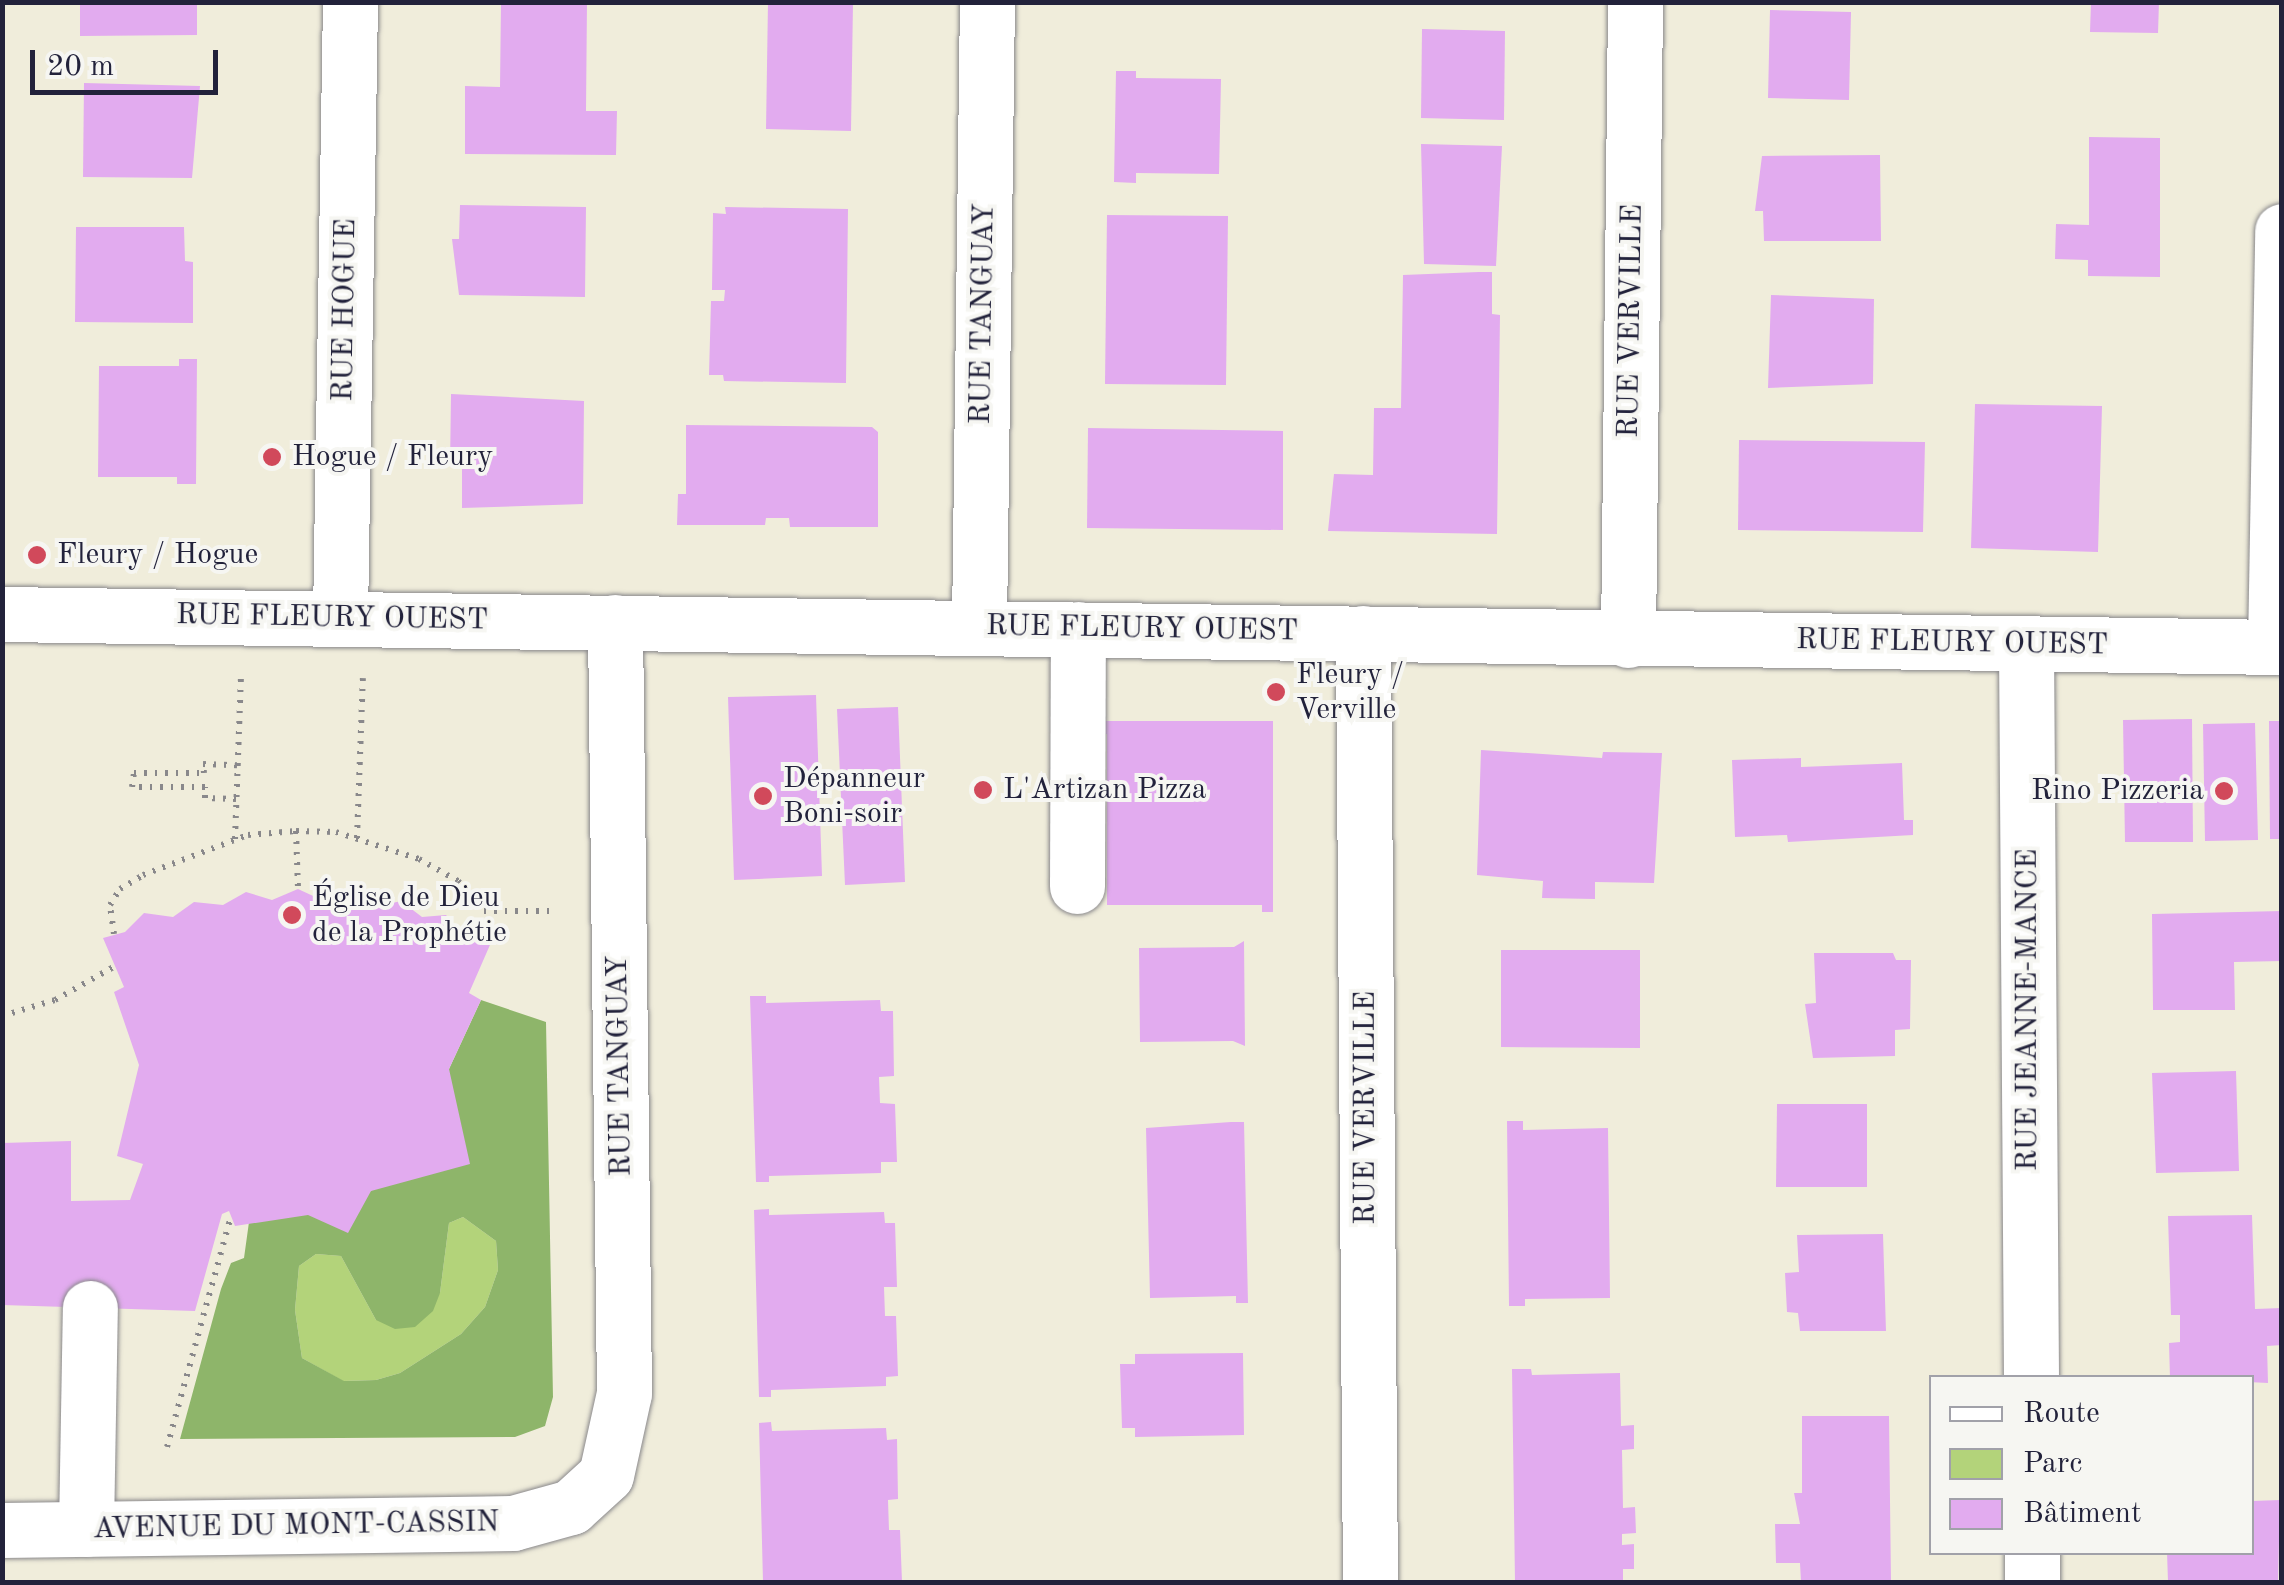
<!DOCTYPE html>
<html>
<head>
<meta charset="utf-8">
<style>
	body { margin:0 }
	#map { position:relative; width:2284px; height:1585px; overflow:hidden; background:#f0eddb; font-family:"Old Standard TT",serif }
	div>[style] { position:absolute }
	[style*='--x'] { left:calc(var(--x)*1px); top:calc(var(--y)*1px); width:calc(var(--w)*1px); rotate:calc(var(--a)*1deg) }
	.green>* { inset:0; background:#b3d37a }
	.forest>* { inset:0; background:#8eb56a }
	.building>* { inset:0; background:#e2abef }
	.path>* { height:6px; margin-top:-3px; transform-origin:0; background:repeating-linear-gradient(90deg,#89888b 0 2.5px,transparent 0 10.5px) }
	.roads { filter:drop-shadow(0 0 2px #89888b) drop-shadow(0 0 2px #89888b) }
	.minor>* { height:55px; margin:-27.5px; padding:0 27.5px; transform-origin:27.5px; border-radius:27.5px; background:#fff }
	.dots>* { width:28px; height:28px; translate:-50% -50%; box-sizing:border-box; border:5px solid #f6f6f2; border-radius:50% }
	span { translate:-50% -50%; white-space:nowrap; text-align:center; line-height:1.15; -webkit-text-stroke:8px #f6f6f2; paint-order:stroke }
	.street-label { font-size:30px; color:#22223b }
	.poi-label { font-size:30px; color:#22223b }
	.left { translate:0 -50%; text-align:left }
	.right { translate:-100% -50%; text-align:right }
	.frame { position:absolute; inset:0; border:5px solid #22223b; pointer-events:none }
	.legend { position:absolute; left:1929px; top:1375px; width:325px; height:180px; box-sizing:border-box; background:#f6f6f2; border:2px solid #a1a1a9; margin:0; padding:12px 18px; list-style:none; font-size:30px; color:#22223b }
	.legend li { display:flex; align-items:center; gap:20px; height:50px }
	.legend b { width:50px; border:2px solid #a1a1a9 }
	.scale { position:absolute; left:30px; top:50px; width:188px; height:45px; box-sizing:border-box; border:5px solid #22223b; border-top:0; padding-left:12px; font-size:30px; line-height:35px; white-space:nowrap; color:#22223b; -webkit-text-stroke:8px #f6f6f2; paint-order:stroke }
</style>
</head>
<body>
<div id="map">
	<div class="green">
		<div style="clip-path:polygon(463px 1217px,496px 1241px,498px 1270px,485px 1307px,461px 1334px,400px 1373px,376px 1380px,343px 1381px,302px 1358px,295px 1310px,299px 1266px,316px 1254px,341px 1256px,376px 1320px,440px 1293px,449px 1223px)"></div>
	</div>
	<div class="forest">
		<div style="clip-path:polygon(evenodd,481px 1000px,546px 1022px,553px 1397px,545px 1426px,515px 1437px,180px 1439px,221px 1289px,231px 1263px,244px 1258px,249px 1222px,371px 1191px,449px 1069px,481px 1000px,463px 1217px,496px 1241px,498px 1270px,485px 1307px,461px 1334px,400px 1373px,376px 1380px,344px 1381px,302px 1358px,295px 1310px,299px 1266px,316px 1254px,341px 1256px,376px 1320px,395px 1329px,415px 1327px,433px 1311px,440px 1293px,449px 1223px,463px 1217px)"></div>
	</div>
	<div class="building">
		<div style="clip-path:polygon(80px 2px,197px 2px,197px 35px,80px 36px)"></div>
		<div style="clip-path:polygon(501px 2px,587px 2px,586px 111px,617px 111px,616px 155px,465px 154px,465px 86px,500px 87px)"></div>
		<div style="clip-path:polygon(768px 2px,853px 2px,851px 131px,766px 129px)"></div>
		<div style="clip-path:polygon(2091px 2px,2159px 2px,2158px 33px,2090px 32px)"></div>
		<div style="clip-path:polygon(1770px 10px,1851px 12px,1849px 100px,1768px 98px)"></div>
		<div style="clip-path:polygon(1422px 29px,1505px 31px,1504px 120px,1421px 118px)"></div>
		<div style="clip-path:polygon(1116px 71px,1136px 71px,1136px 78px,1221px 79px,1219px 174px,1136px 173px,1136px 183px,1114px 182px)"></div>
		<div style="clip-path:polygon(84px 83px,200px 86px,192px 178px,83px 177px)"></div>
		<div style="clip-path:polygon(2089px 137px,2160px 138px,2160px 277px,2088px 276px,2088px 260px,2055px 259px,2056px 224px,2089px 225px)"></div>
		<div style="clip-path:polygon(1421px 144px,1502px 146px,1496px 266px,1424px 264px)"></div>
		<div style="clip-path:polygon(1880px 155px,1881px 241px,1764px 241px,1763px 211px,1755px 211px,1762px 156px)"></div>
		<div style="clip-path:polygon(460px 205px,586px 207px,585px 297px,459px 295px,452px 239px,459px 239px)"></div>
		<div style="clip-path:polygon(725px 207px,848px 209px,846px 383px,724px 381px,723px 375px,709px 375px,711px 301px,724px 301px,725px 290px,712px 290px,713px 213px,726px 214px)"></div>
		<div style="clip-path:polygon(1107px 215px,1228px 216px,1226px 385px,1105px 384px)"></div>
		<div style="clip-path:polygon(76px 227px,184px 227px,185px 261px,193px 262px,193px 323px,75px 322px)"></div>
		<div style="clip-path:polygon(1479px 272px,1492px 272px,1492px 314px,1500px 315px,1497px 534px,1328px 531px,1334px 474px,1373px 475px,1374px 408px,1401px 408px,1403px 275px)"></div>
		<div style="clip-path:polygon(1771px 295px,1874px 299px,1873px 384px,1768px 388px)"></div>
		<div style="clip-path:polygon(179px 359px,197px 359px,196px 484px,177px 484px,177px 477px,98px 477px,99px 366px,179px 366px)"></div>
		<div style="clip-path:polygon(451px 394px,584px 401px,583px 504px,462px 508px,462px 467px,450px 467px)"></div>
		<div style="clip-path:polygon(1975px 404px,2102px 406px,2098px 552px,1971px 548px)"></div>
		<div style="clip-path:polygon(686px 425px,872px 427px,878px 432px,878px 527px,790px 527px,789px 518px,766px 518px,765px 525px,677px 525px,678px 494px,686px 494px)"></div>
		<div style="clip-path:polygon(1088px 428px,1283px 431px,1283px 530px,1087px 528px)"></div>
		<div style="clip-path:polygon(1739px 440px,1925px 442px,1923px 532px,1738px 530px)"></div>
		<div style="clip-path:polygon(816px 695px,822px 876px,734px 880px,728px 697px)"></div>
		<div style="clip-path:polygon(898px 707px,905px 882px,845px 885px,837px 709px)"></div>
		<div style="clip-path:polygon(2192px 719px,2193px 842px,2125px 842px,2123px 720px)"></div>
		<div style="clip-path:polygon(1099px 721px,1273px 721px,1273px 912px,1262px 912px,1262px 905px,1107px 905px,1107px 734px,1099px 734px)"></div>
		<div style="clip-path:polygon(2269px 721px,2282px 721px,2282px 839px,2270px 839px)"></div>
		<div style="clip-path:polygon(2255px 723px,2258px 840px,2205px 841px,2203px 724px)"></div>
		<div style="clip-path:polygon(1481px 750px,1602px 758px,1603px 752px,1662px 753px,1654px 883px,1595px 882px,1595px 899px,1542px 898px,1543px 881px,1477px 875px)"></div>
		<div style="clip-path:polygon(1801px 758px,1801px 767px,1902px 763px,1904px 820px,1913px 820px,1913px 835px,1788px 842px,1787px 835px,1735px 837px,1732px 760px)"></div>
		<div style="clip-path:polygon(298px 889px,324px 901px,352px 891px,375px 907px,401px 901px,422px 917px,446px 915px,464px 936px,493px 938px,469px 993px,481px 1000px,449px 1069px,470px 1164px,371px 1191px,348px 1233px,308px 1215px,235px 1226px,229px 1211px,222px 1214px,195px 1311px,2px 1305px,2px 1143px,71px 1141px,71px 1201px,130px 1200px,143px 1164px,117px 1156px,139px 1065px,114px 992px,124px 987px,103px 938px,125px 932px,144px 913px,173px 917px,194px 902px,223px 905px,246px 892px,272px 900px)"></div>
		<div style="clip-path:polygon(2282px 911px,2282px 961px,2234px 962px,2235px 1010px,2153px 1010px,2152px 914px)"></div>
		<div style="clip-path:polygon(1244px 941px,1245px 1046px,1233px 1041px,1140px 1042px,1139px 948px,1234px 947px)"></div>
		<div style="clip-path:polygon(1501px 950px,1640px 950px,1640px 1048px,1501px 1047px)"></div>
		<div style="clip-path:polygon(1814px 953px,1893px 953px,1896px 960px,1911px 960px,1910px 1029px,1895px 1030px,1895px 1056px,1813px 1058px,1805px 1004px,1816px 1003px)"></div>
		<div style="clip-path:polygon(750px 996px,766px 996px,766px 1003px,880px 1000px,881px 1011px,893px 1011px,894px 1076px,879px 1077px,880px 1103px,895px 1104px,897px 1162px,881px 1162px,881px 1173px,769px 1176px,769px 1182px,756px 1182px)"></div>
		<div style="clip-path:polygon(2236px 1071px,2239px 1171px,2156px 1173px,2152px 1073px)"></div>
		<div style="clip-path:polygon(1777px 1104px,1867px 1104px,1867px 1187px,1776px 1187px)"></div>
		<div style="clip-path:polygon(1507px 1121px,1523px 1121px,1523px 1130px,1608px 1128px,1610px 1298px,1525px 1299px,1525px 1306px,1509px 1306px)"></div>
		<div style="clip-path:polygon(1231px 1122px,1244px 1122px,1248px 1303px,1236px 1303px,1236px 1296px,1150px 1298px,1146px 1128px)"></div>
		<div style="clip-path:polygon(769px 1209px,769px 1215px,884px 1212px,885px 1223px,895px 1223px,897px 1287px,884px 1287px,885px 1316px,896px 1316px,898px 1376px,886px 1377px,886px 1386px,771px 1390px,771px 1397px,759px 1397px,754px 1210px)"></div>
		<div style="clip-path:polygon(2252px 1215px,2255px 1309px,2282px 1308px,2282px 1345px,2267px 1346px,2268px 1383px,2170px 1378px,2169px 1343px,2180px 1342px,2180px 1315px,2171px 1315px,2168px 1216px)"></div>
		<div style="clip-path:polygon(1883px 1234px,1886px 1331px,1800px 1331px,1798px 1313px,1787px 1312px,1785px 1273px,1799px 1272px,1797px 1235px)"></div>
		<div style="clip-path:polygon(1243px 1353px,1244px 1435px,1135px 1437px,1135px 1428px,1122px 1428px,1120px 1364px,1135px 1364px,1135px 1354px)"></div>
		<div style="clip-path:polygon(1512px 1369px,1531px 1369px,1532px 1375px,1620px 1373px,1621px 1426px,1634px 1425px,1634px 1449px,1622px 1450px,1623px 1508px,1635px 1507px,1636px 1533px,1622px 1534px,1622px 1545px,1634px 1544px,1634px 1569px,1623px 1569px,1623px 1582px,1515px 1582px)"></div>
		<div style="clip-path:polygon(1802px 1416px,1889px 1416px,1891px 1582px,1801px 1582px,1800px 1563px,1776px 1563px,1775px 1524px,1800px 1524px,1794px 1493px,1802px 1493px)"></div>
		<div style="clip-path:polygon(771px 1422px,772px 1431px,886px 1428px,887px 1440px,897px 1439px,898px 1499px,888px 1500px,889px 1530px,900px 1530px,902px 1582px,763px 1582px,759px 1423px)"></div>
		<div style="clip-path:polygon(2280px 1500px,2278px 1582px,2168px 1582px,2167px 1552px,2252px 1552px,2252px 1501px)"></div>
	</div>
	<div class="path">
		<div style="--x:236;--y:799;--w:31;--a:-178"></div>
		<div style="--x:205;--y:798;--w:11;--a:-90"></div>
		<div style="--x:205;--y:787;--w:73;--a:180"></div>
		<div style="--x:132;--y:787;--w:14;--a:-82"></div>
		<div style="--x:134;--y:773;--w:70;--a:0"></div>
		<div style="--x:204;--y:773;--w:9;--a:-96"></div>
		<div style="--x:203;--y:764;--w:34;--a:2"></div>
		<div style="--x:296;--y:831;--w:58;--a:88"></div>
		<div style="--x:357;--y:838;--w:160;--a:-87.9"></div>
		<div style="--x:235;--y:839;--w:162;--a:-87.9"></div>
		<div style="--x:114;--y:934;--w:29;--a:-98"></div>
		<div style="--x:110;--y:905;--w:19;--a:-58"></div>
		<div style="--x:120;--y:889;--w:27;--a:-31"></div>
		<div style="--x:143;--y:875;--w:112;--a:-20.9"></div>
		<div style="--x:248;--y:835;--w:48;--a:-4.8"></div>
		<div style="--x:296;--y:831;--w:40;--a:1.4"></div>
		<div style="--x:336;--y:832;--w:87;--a:18"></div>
		<div style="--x:419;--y:859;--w:45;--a:29.4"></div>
		<div style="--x:458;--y:881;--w:40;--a:49"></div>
		<div style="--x:484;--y:911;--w:68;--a:0"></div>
		<div style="--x:2;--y:1016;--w:55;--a:-16.8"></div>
		<div style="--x:55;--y:1000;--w:69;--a:-29.5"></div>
		<div style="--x:167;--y:1447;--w:239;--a:-74.5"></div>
	</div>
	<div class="roads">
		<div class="minor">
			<div style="--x:2;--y:614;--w:2280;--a:0.83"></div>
			<div style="--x:340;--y:617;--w:615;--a:-89.07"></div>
			<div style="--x:979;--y:626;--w:624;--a:-89.27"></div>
			<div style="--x:1363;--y:633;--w:949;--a:89.58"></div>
			<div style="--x:1628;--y:640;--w:638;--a:-89.37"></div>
			<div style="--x:2026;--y:643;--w:735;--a:89.61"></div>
			<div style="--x:2275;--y:647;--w:416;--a:-89"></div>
			<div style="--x:1077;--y:886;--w:257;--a:-89.8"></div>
			<div style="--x:86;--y:1529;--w:221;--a:-89"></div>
			<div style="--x:2;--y:1530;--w:511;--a:-0.78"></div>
			<div style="--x:513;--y:1523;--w:60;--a:-15.4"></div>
			<div style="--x:571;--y:1507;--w:47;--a:-42.4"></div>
			<div style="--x:606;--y:1475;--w:84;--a:-77.6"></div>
			<div style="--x:624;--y:1393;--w:771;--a:-90.67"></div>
			<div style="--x:2032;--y:1552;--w:30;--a:90"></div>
		</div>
	</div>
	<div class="dots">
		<div style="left:272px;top:457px;background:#d1495b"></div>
		<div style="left:37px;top:555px;background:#d1495b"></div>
		<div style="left:1276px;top:692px;background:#d1495b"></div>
		<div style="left:983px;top:790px;background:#d1495b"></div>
		<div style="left:2224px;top:791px;background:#d1495b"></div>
		<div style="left:763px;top:796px;background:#d1495b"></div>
		<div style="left:292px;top:915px;background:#d1495b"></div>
	</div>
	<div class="street-label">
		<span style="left:345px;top:310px;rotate:-89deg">RUE HOGUE</span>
		<span style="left:983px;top:314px;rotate:-89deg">RUE TANGUAY</span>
		<span style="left:1631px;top:321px;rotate:-89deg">RUE VERVILLE</span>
		<span style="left:332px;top:618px;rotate:1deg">RUE FLEURY OUEST</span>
		<span style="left:1142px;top:629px;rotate:1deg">RUE FLEURY OUEST</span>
		<span style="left:1952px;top:643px;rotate:1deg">RUE FLEURY OUEST</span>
		<span style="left:2028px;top:1010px;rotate:-90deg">RUE JEANNE-MANCE</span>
		<span style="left:620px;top:1066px;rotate:-91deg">RUE TANGUAY</span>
		<span style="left:1366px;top:1108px;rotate:-90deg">RUE VERVILLE</span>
		<span style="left:296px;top:1526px;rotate:-1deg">AVENUE DU MONT-CASSIN</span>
	</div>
	<div class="poi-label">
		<span class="left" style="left:292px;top:457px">Hogue / Fleury</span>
		<span class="left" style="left:57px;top:555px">Fleury / Hogue</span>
		<span class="left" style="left:1296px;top:692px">Fleury /<br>Verville</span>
		<span class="left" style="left:783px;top:796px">Dépanneur<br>Boni-soir</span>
		<span class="left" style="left:1003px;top:790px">L'Artizan Pizza</span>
		<span class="right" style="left:2204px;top:791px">Rino Pizzeria</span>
		<span class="left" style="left:312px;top:915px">Église de Dieu<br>de la Prophétie</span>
	</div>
	<div class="frame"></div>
	<ul class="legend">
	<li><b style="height:12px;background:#fff"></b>Route</li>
	<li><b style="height:28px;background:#b3d37a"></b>Parc</li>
	<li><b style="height:28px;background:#e2abef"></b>Bâtiment</li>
	</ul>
	<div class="scale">20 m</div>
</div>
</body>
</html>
